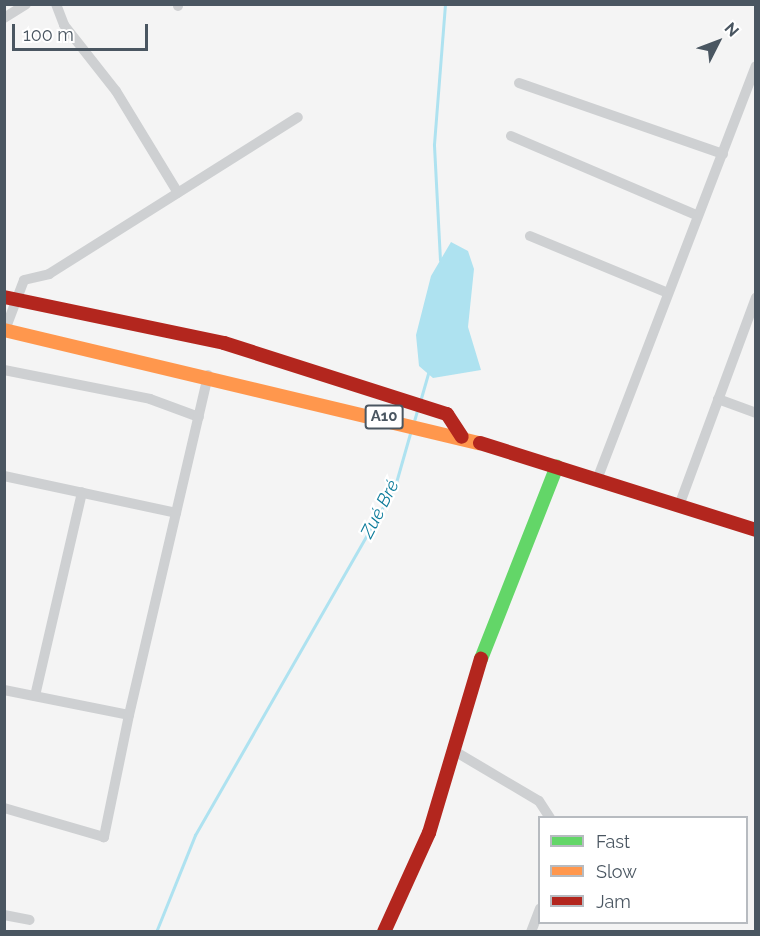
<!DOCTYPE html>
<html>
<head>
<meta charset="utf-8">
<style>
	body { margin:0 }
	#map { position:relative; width:760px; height:936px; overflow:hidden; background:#f4f4f4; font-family:Raleway,sans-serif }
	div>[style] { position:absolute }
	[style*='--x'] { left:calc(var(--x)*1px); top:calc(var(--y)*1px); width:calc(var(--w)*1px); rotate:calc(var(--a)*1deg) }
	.water>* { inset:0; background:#aee2f0 }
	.stream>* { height:3px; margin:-1.5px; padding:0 1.5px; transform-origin:1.5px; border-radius:1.5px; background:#aee2f0 }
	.street>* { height:10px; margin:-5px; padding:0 5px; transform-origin:5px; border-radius:5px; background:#ced0d2 }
	.fast>* { height:14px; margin:-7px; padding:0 7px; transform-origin:7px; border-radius:7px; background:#63d668 }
	.slow>* { height:14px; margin:-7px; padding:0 7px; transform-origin:7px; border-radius:7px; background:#ff974d }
	.jam>* { height:14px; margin:-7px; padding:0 7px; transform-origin:7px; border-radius:7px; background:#b3261e }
	span { translate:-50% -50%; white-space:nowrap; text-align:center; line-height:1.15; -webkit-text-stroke:4.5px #fff; paint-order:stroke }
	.shield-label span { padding:2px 4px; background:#fff; border:2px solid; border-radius:4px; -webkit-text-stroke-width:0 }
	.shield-label { font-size:15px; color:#4a5661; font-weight:700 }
	.water-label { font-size:18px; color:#0c7c9b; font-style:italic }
	.frame { position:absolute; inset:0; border:6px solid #4a5661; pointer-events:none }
	.legend { position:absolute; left:538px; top:816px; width:210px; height:108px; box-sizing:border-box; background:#fff; border:2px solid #b7bbc0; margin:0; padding:8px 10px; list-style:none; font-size:18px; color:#4a5661 }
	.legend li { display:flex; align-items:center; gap:12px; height:30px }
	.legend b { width:30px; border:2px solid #b7bbc0 }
	.north { position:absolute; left:688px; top:12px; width:60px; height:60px; -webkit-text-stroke:4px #fff; paint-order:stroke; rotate:48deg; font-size:16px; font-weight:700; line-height:24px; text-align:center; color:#4a5661 }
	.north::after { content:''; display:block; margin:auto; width:21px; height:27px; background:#4a5661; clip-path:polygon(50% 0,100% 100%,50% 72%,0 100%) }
	.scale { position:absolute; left:12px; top:24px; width:136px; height:27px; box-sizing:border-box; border:3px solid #4a5661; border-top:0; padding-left:8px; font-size:18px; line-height:21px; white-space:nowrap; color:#4a5661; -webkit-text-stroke:4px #fff; paint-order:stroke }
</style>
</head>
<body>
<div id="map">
	<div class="water">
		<div style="clip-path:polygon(451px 242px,468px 251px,474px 269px,468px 327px,481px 370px,433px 378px,419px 366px,416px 335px,431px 276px)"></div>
	</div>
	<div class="stream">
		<div style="--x:440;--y:260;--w:116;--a:-93"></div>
		<div style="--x:434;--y:144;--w:140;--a:-85.5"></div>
		<div style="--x:421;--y:398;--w:26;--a:-74"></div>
		<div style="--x:414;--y:421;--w:15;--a:-74"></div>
		<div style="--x:156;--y:932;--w:105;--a:-68.1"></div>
		<div style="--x:195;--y:835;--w:402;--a:-60.2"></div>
		<div style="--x:395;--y:486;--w:58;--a:-74.1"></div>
	</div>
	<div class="street">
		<div style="--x:56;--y:4;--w:22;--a:69"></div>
		<div style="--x:64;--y:25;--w:84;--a:51.8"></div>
		<div style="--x:116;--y:91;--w:119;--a:58.7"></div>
		<div style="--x:178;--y:4;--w:2;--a:90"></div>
		<div style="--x:4;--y:18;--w:26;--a:-32"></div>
		<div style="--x:519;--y:83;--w:216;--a:19.2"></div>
		<div style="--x:511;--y:136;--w:201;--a:23.1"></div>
		<div style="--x:530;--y:236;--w:147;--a:22.4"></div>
		<div style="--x:5;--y:330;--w:53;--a:-69.2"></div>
		<div style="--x:24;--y:280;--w:26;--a:-13"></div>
		<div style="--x:49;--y:274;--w:294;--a:-32.2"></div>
		<div style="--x:4;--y:370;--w:149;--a:11.2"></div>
		<div style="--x:150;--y:399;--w:52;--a:20.2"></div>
		<div style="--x:718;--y:399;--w:40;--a:20.2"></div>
		<div style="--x:4;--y:476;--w:176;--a:12.1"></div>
		<div style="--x:598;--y:477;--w:440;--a:-69"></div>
		<div style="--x:680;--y:503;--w:219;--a:-69.7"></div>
		<div style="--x:4;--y:690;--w:127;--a:11.3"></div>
		<div style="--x:129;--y:715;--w:125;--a:101.6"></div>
		<div style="--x:104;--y:837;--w:104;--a:-163.8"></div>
		<div style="--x:35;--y:696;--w:209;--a:-77"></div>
		<div style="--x:129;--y:715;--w:349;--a:-76.9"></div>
		<div style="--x:456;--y:752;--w:96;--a:30.6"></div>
		<div style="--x:539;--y:801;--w:20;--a:57"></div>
		<div style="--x:4;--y:915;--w:26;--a:11"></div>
		<div style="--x:531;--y:932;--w:25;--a:-69"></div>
	</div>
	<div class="fast">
		<div style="--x:481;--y:659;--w:207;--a:-68.5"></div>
	</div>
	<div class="slow">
		<div style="--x:4;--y:330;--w:489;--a:13.4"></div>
	</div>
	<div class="jam">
		<div style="--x:4;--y:297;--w:225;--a:11.8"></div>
		<div style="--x:224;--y:343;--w:234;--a:17.7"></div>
		<div style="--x:447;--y:414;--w:27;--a:57"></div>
		<div style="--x:480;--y:443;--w:289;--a:17.5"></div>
		<div style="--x:384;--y:932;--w:109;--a:-65.6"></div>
		<div style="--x:429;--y:833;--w:182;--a:-73.4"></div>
	</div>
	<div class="shield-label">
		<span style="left:384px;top:417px">A10</span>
	</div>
	<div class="water-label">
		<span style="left:380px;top:509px;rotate:-63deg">Zué Bré</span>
	</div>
	<div class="frame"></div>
	<ul class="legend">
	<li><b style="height:8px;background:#63d668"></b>Fast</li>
	<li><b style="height:8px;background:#ff974d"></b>Slow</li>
	<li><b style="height:8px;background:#b3261e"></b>Jam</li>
	</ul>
	<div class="north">N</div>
	<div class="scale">100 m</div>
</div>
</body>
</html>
